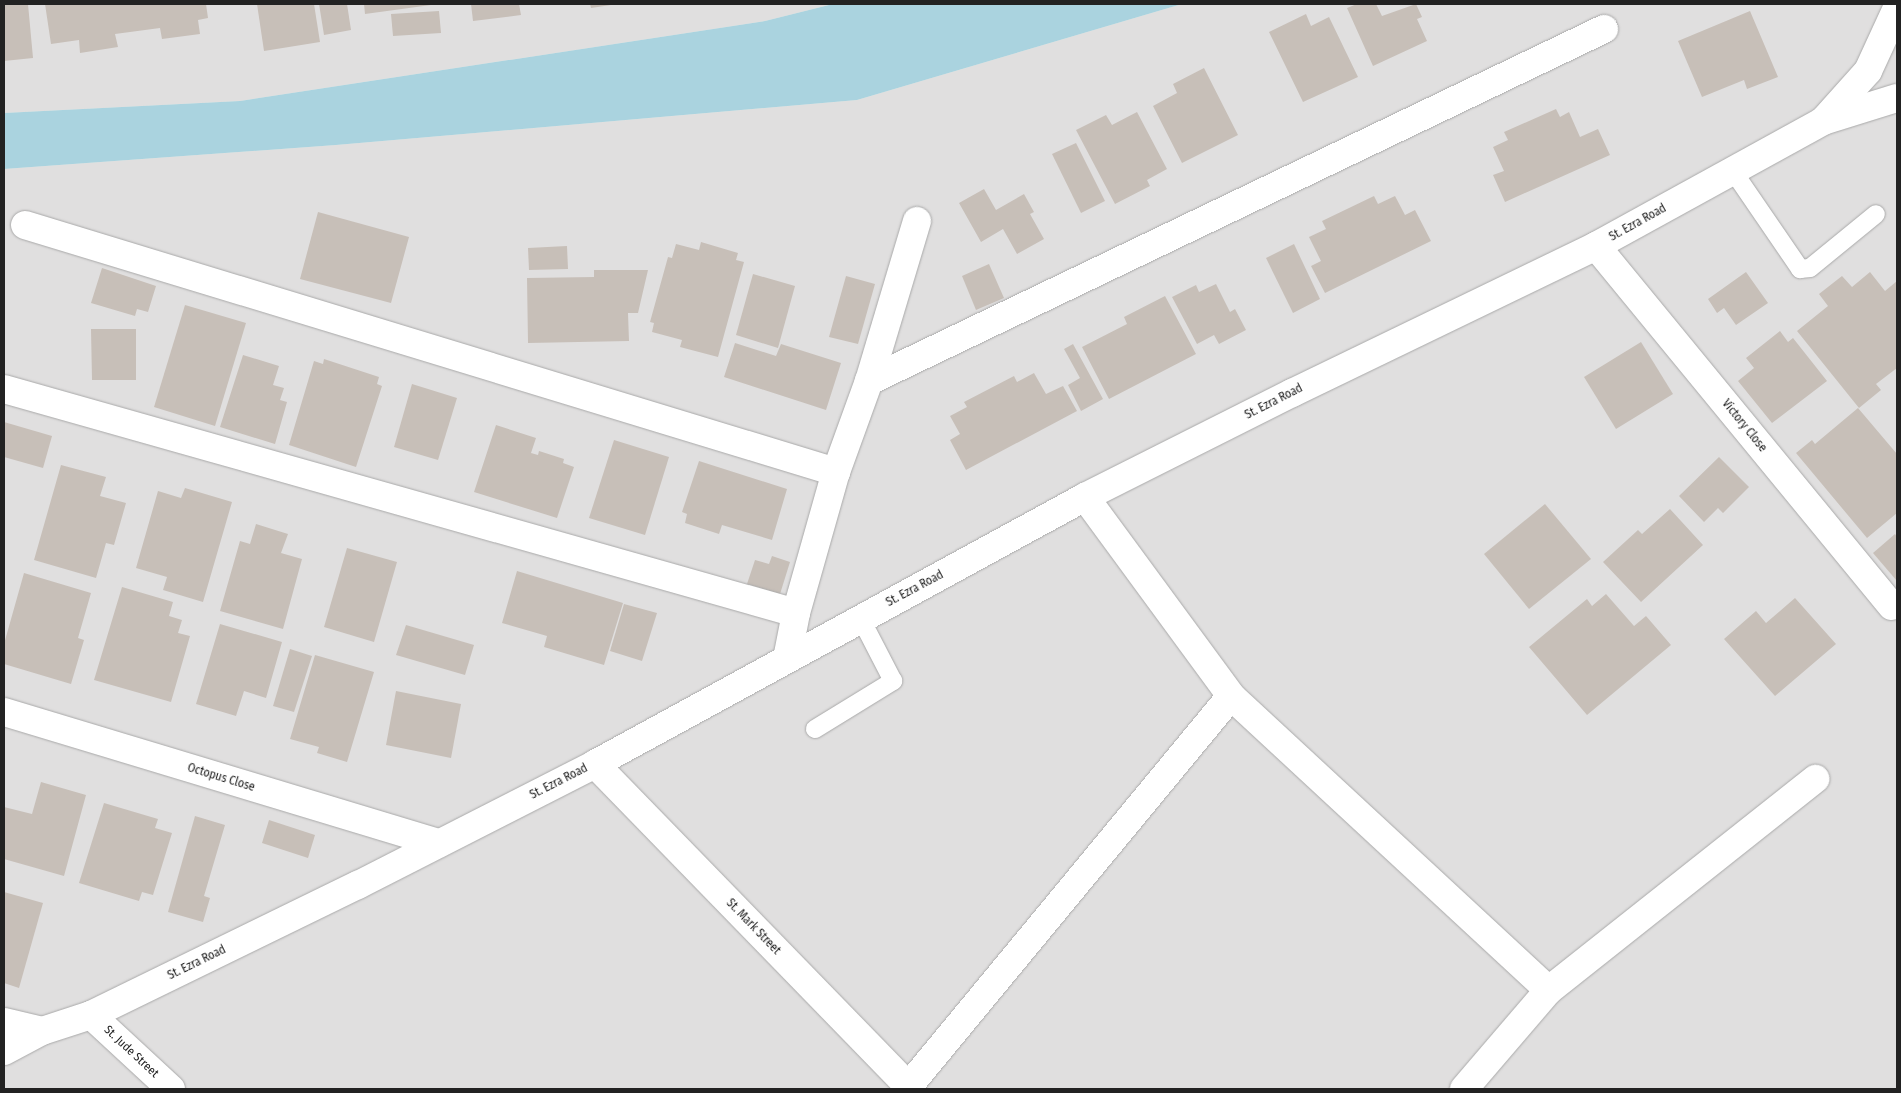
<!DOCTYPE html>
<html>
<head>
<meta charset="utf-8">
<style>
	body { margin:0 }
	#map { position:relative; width:1901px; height:1093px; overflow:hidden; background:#f2efe9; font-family:"Fira Sans Condensed",sans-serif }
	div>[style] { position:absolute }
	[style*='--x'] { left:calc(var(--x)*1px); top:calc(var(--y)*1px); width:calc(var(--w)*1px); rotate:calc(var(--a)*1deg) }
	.residential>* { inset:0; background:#e0dfdf }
	.water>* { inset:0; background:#aad3df }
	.building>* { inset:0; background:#c7bfb8 }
	.roads { filter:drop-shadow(0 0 1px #a9a9a9) drop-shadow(0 0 1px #a9a9a9) }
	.lane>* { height:18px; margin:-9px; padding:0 9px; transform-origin:9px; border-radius:9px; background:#fff }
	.street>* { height:28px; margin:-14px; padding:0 14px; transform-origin:14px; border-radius:14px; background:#fff }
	span { translate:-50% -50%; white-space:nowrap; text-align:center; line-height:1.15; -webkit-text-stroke:5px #fff; paint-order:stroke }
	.street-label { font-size:12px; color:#222 }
	.frame { position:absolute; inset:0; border:5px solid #222; pointer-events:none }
</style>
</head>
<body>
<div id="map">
	<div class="residential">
		<div style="clip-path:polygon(4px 4px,833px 4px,765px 21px,240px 101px,4px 113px)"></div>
		<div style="clip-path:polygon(1182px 4px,1897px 4px,1897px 1089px,4px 1089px,4px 169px,336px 145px,857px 100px)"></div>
	</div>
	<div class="water">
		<div style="clip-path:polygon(833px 4px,1182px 4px,857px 100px,336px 145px,4px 169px,4px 113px,240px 101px,765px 21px)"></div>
	</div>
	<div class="building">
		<div style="clip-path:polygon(4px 4px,28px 4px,33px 58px,4px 61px)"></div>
		<div style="clip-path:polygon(45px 4px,206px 4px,208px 18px,198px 20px,200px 34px,162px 39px,160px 28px,115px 34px,118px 47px,80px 53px,79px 40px,51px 44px)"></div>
		<div style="clip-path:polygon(257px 4px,314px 4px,320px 42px,264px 51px)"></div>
		<div style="clip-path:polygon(319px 4px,347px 4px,351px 30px,324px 35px)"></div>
		<div style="clip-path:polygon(364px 4px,431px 4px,431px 5px,365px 14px)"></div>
		<div style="clip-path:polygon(471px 4px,519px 4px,521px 15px,473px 21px)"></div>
		<div style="clip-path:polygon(590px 4px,611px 4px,611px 5px,591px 8px)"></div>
		<div style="clip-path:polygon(1357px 4px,1376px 4px,1382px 16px,1416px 4px,1422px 17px,1417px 19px,1427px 41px,1373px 66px,1347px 8px)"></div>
		<div style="clip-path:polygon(439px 11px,441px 33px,393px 36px,391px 14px)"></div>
		<div style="clip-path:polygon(1750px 11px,1778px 77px,1747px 89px,1744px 80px,1702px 97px,1678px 41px)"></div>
		<div style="clip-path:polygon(1306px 14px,1311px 26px,1329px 17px,1358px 77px,1303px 102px,1269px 32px)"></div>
		<div style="clip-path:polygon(1204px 68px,1238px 135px,1182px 163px,1153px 106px,1177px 93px,1173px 84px)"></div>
		<div style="clip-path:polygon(1556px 109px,1560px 117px,1569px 112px,1580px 137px,1598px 129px,1610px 155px,1505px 202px,1493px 175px,1504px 171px,1493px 147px,1508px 140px,1504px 132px)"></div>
		<div style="clip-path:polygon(1137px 112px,1167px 169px,1147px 180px,1150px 186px,1115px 204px,1076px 130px,1106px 115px,1112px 125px)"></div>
		<div style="clip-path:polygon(1076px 143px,1105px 201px,1081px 213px,1052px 154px)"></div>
		<div style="clip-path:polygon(984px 189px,996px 210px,1024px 194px,1034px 212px,1030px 214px,1044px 239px,1017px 254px,1003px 229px,981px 242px,959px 203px)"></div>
		<div style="clip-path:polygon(1374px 196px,1378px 204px,1395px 196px,1405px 215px,1415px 210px,1431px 241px,1325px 293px,1311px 266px,1321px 261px,1309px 237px,1326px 229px,1322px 221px)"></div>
		<div style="clip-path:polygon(318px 212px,409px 237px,391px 303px,300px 279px)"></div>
		<div style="clip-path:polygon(701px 242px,738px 253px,736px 260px,744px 262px,718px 357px,680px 347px,682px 340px,652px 332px,654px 323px,650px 322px,668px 257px,672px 258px,676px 244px,699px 250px)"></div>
		<div style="clip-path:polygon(1294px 244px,1320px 299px,1293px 313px,1266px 258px)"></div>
		<div style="clip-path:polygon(567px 246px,568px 269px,529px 270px,528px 248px)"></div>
		<div style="clip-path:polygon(989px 264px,1004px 298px,976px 310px,962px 276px)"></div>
		<div style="clip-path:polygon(102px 268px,156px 286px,148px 312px,137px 309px,135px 316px,91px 303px)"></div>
		<div style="clip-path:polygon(594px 270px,648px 270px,638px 313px,628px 313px,629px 341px,528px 343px,527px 278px,594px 277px)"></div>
		<div style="clip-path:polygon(1746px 272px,1768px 303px,1736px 325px,1724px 308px,1717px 313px,1708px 299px)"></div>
		<div style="clip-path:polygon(1870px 272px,1885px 291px,1897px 281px,1897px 368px,1876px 384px,1881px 390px,1859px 408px,1797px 331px,1828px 306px,1819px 294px,1842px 276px,1852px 287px)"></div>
		<div style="clip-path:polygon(753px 274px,795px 286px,778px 348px,736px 335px)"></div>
		<div style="clip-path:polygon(846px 276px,875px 284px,858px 344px,829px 337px)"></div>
		<div style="clip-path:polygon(1216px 284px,1230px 312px,1235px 309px,1246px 330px,1219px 344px,1214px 335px,1197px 344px,1172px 297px,1196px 285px,1199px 292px)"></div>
		<div style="clip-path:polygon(1165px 296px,1196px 354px,1109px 399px,1082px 347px,1127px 324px,1124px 317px)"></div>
		<div style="clip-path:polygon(185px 305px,246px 323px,215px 426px,154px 407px)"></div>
		<div style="clip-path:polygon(91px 329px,136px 329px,136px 380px,92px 380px)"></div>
		<div style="clip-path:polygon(1780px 331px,1788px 342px,1793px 338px,1827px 381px,1772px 423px,1738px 381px,1754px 368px,1746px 358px)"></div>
		<div style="clip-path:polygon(1641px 342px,1673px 394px,1616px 429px,1584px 377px)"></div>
		<div style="clip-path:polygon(735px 343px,776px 356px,781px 344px,841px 363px,826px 410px,724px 377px)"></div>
		<div style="clip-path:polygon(1073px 344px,1103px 399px,1081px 411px,1068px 385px,1080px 378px,1064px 349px)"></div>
		<div style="clip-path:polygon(243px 355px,279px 366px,273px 385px,284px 388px,280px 400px,287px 402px,275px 444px,220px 427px)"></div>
		<div style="clip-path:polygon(324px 359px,379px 377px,377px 384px,382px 386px,356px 467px,289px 445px,314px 361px,323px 364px)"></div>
		<div style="clip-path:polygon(1034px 373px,1046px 394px,1063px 386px,1077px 411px,966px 470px,950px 440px,960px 434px,950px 416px,967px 407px,964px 402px,1014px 376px,1017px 382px)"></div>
		<div style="clip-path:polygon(412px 384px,457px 398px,438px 460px,394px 447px)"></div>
		<div style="clip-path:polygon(1858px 408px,1897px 454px,1897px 513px,1867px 538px,1796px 453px,1812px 440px,1815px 444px)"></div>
		<div style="clip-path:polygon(4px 422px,52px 436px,43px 468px,4px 457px)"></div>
		<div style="clip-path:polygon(496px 425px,536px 438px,531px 453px,538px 455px,539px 451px,564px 459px,563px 463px,574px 467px,557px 518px,474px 492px)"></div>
		<div style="clip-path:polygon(614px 440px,669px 457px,645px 535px,589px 518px)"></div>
		<div style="clip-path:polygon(1719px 457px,1749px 487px,1723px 513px,1718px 508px,1704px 522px,1679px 496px)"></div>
		<div style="clip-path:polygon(699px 461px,787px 489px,772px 540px,722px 525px,719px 534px,685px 523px,687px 514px,682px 512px)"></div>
		<div style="clip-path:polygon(61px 465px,106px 477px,100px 496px,126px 503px,114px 545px,106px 543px,96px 578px,34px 560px)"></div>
		<div style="clip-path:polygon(185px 488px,232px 502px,203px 602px,163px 590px,167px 577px,136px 568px,158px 491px,181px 498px)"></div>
		<div style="clip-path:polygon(1545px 504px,1591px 559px,1529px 609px,1484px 554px)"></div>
		<div style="clip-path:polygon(1670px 509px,1703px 545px,1641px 602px,1603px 562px,1638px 530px,1642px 534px)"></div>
		<div style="clip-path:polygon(256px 524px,288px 534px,281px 553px,302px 559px,283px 629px,220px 611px,240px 541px,250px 544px)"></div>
		<div style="clip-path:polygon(1895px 534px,1897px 537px,1897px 581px,1873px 553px)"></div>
		<div style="clip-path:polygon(347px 548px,397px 562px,374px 642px,324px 627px)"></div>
		<div style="clip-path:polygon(772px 556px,790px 562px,780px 594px,747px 584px,755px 560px,769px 564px)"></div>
		<div style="clip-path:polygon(517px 571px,623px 603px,604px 665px,544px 647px,547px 636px,502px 623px)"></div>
		<div style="clip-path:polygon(24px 573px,91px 593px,78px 638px,84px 640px,71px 684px,4px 664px,4px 644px)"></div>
		<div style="clip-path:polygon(122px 587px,173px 602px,169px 616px,182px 620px,178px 633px,190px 636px,171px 702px,94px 680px)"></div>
		<div style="clip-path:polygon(1606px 594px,1634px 626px,1646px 616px,1671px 645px,1587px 715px,1529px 647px,1587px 599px,1592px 606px)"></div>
		<div style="clip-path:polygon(1795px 598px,1836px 644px,1775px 696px,1724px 639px,1756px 611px,1766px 623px)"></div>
		<div style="clip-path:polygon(624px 604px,657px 613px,642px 661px,610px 651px)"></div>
		<div style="clip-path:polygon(220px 624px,282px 642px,266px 698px,244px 691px,236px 716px,196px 704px)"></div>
		<div style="clip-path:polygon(406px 625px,474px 645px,465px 675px,396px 655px)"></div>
		<div style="clip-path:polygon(290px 649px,312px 656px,294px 712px,273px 706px)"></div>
		<div style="clip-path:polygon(315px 655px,374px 672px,347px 762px,317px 753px,319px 747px,290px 739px)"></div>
		<div style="clip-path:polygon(396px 691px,461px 704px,451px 758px,386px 745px)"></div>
		<div style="clip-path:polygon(41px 782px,86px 795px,64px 876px,4px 859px,4px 807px,32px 814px)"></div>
		<div style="clip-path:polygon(104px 803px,158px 819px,155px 828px,172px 833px,153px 895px,142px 892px,139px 901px,79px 883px)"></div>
		<div style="clip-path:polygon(195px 816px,225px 825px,204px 896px,210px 898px,203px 922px,168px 912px)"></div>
		<div style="clip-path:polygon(269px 820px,315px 835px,308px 858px,262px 843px)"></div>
		<div style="clip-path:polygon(4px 892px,43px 903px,19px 988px,4px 983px)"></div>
	</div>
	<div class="roads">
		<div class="lane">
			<div style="--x:1733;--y:171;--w:119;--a:55.6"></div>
			<div style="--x:1800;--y:269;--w:10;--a:-6"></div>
			<div style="--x:1810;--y:268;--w:85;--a:-39.3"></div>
			<div style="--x:815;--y:729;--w:92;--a:-31.6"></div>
			<div style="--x:893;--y:681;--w:70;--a:-117.3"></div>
		</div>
		<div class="street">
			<div style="--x:1824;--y:120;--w:66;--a:-48.1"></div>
			<div style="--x:1868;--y:71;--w:69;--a:-65.3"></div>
			<div style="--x:25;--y:225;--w:848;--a:16.94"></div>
			<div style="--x:1596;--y:246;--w:466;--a:50.6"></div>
			<div style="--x:869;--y:381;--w:815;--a:-25.59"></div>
			<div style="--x:4;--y:389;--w:823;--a:15.79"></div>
			<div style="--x:1085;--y:497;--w:247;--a:53.7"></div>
			<div style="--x:1231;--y:696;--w:433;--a:42.8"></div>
			<div style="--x:787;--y:659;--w:47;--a:-78.9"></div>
			<div style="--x:796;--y:613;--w:147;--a:-74.2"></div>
			<div style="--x:836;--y:472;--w:97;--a:-70.1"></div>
			<div style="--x:869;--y:381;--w:167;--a:-73.3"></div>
			<div style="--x:4;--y:712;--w:454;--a:16.8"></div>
			<div style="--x:595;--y:764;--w:453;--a:45.8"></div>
			<div style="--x:91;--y:1015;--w:109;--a:42.8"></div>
			<div style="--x:4;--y:1022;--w:39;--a:13"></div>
			<div style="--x:4;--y:1051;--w:43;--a:-27.8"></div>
			<div style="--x:42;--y:1031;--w:52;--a:-18.1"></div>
			<div style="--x:91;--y:1015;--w:297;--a:-26"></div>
			<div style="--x:358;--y:885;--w:266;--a:-27"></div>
			<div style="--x:595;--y:764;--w:558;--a:-28.59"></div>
			<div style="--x:1085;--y:497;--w:232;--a:-26.7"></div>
			<div style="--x:1292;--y:393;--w:338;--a:-25.8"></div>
			<div style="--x:1596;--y:246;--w:259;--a:-28.8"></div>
			<div style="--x:1823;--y:121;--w:77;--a:-17.3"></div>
			<div style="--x:908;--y:1087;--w:507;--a:-50.44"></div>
			<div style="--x:1464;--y:1089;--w:130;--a:-49.4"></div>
			<div style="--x:1549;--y:990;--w:340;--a:-38.4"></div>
		</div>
	</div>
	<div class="street-label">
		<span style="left:1638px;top:223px;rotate:-29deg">St. Ezra Road</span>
		<span style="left:1274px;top:402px;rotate:-27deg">St. Ezra Road</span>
		<span style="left:1744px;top:426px;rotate:51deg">Victory Close</span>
		<span style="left:915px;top:589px;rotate:-28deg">St. Ezra Road</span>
		<span style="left:221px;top:778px;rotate:17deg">Octopus Close</span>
		<span style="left:559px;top:782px;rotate:-27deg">St. Ezra Road</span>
		<span style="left:753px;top:927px;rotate:46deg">St. Mark Street</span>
		<span style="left:197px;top:963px;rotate:-26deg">St. Ezra Road</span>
		<span style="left:131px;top:1052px;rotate:43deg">St. Jude Street</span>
	</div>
	<div class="frame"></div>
</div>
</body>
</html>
